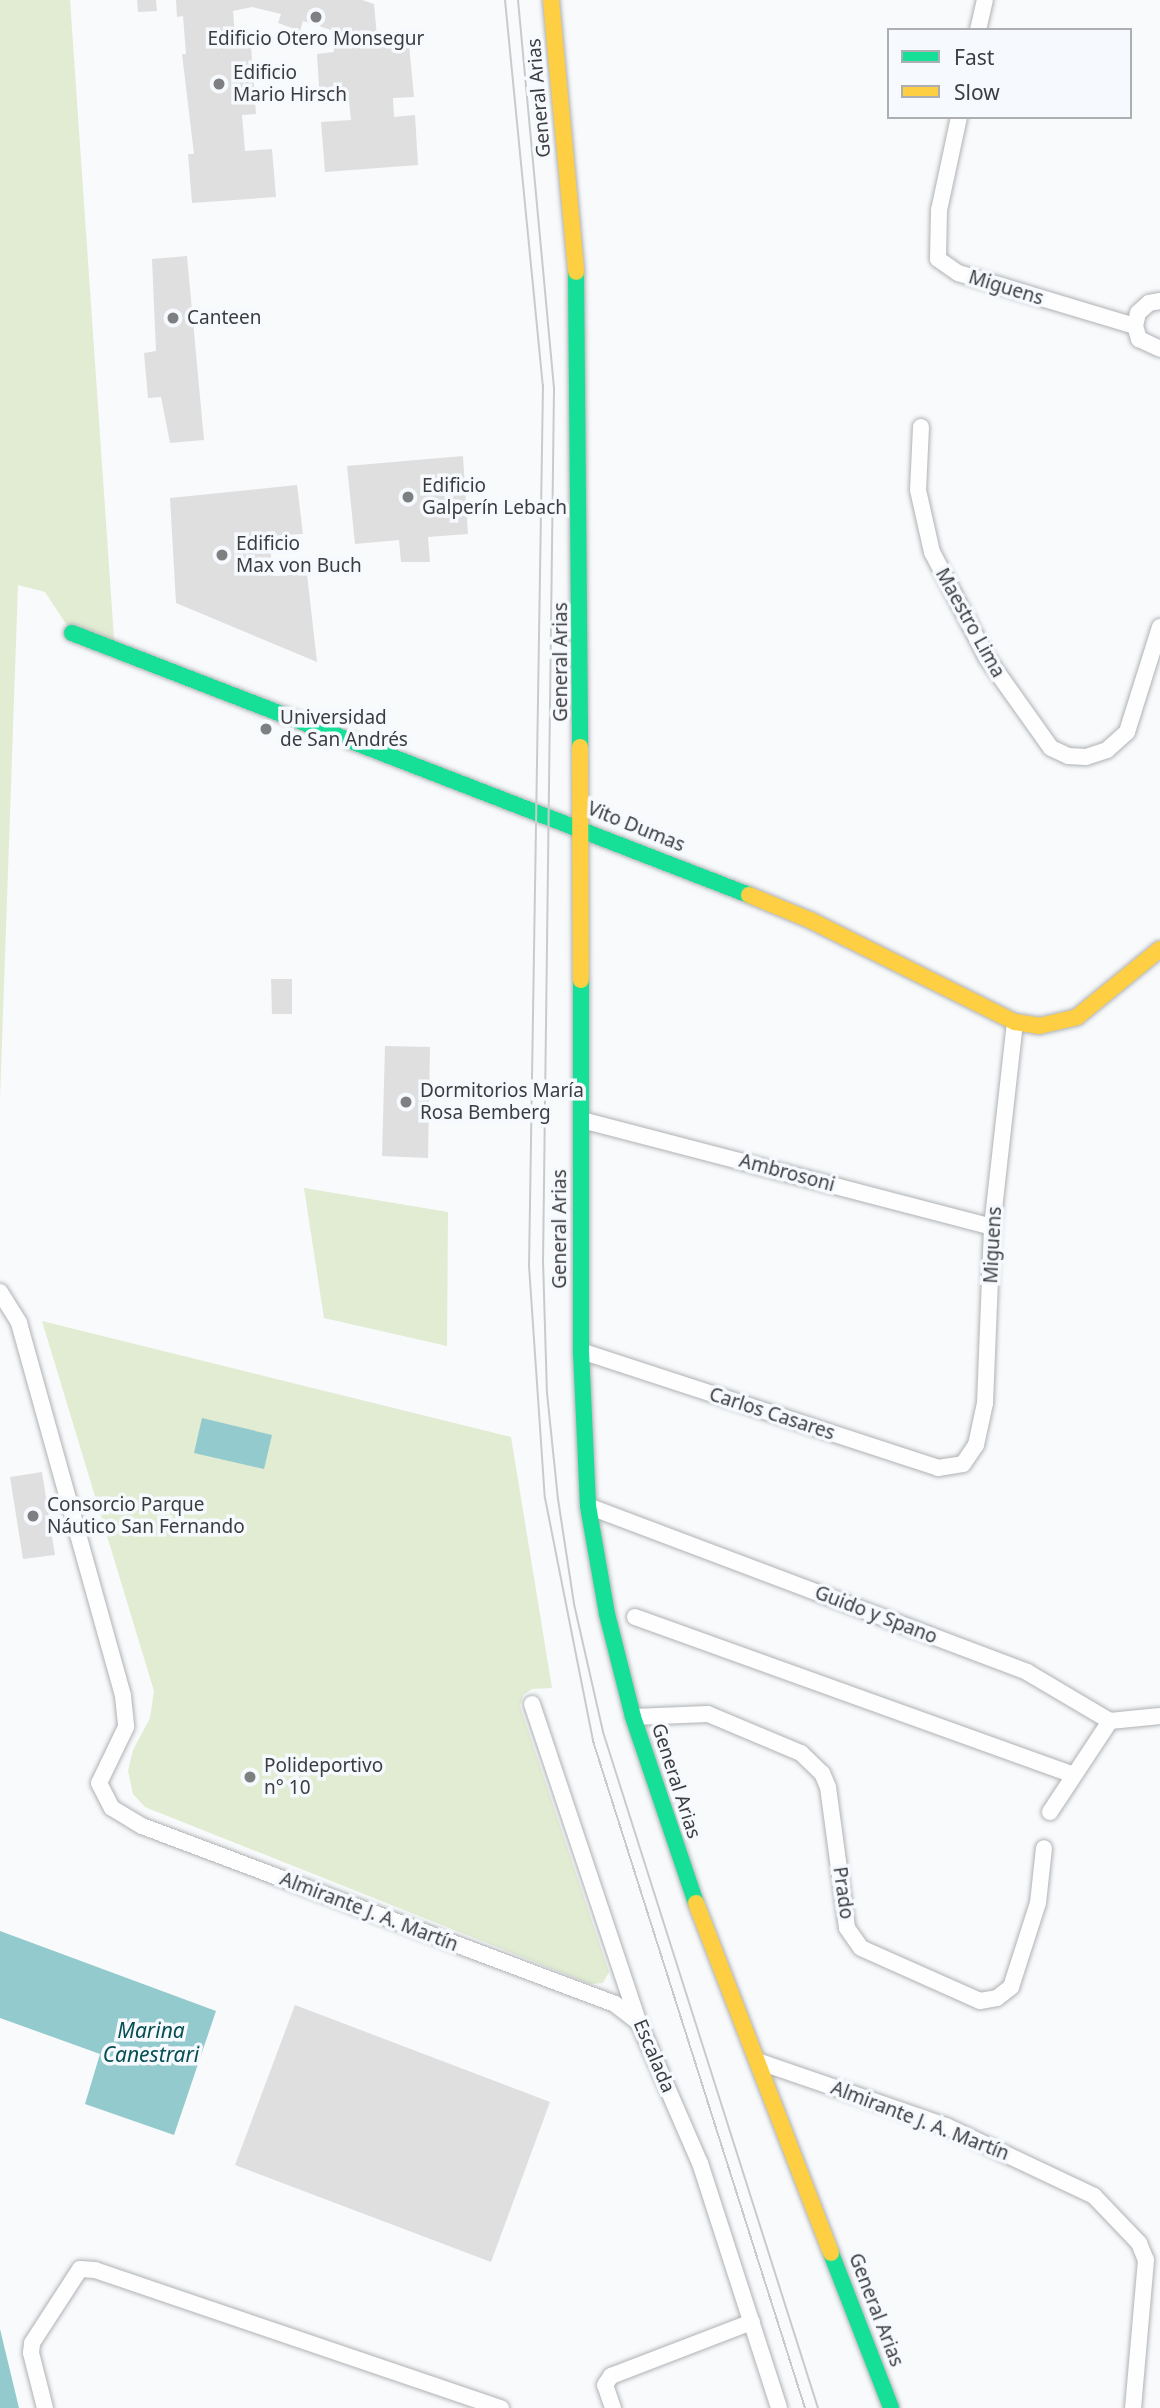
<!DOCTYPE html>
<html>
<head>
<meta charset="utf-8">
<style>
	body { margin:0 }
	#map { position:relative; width:1160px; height:2408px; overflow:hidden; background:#f8fafc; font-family:"Noto Sans",sans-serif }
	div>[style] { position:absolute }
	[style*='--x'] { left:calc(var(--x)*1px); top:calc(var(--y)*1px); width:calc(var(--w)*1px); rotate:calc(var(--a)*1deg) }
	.green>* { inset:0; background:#e1ecd3 }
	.water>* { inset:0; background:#93cacd }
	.building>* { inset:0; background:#dfdfe0 }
	.roads { filter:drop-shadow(0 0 2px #b0b2b4) drop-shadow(0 0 2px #b0b2b4) }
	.street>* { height:16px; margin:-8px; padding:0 8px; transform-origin:8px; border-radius:8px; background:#fefeff }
	.fast>* { height:16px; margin:-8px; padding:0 8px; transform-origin:8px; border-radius:8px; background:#16e098 }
	.slow>* { height:16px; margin:-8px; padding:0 8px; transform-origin:8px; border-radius:8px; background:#ffcf43 }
	.tram>* { height:2px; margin:-1px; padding:0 1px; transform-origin:1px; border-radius:1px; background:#cacacc }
	.dots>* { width:19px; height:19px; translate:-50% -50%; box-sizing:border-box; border:4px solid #f6f9fe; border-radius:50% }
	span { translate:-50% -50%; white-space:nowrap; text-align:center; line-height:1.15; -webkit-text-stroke:7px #f6f9fe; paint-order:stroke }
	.poi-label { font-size:19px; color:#3c3d3f }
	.left { translate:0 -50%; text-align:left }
	.street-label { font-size:19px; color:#3c3d3f }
	.water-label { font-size:21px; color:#064f52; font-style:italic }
	.legend { position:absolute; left:887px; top:28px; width:245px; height:91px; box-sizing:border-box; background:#f6f9fe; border:2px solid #acaeb2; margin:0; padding:9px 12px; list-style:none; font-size:21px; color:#3c3d3f }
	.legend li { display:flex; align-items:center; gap:14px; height:35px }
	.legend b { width:35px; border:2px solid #acaeb2 }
</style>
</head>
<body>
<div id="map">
	<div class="green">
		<div style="clip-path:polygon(0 0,70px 0,115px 653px,72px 633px,45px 592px,18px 585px,0 1099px)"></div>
		<div style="clip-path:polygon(304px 1188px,448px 1212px,447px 1346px,324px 1318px)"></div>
		<div style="clip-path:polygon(42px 1321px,511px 1437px,552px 1688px,532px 1689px,523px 1695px,520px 1706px,609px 1972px,603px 1983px,590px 1984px,145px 1807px,133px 1794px,128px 1771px,133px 1750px,150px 1718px,154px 1691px)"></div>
	</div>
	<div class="water">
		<div style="clip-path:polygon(202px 1418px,272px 1435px,264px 1469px,194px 1453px)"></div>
		<div style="clip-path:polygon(0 1931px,216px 2011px,174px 2135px,85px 2104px,100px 2054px,0 2018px)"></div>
		<div style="clip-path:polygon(0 2329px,19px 2408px,0 2408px)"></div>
	</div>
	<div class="building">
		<div style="clip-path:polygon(137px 0,156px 0,157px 11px,138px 12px)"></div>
		<div style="clip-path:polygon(176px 0,362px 0,374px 4px,378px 47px,409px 44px,414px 97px,393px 98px,394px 117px,415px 115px,418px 165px,325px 172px,321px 122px,351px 120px,349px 101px,320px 104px,317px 54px,334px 52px,331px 30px,303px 21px,300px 31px,278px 23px,281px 14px,252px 7px,233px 11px,236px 47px,251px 46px,256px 114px,242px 115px,245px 151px,272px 149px,276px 197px,192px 203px,188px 154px,194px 154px,182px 54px,186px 54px,183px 16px,177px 17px)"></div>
		<div style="clip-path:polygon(187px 256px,204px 440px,170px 443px,161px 397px,148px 398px,144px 353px,156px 351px,152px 259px)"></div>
		<div style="clip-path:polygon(463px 456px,468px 534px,428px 537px,430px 562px,401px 562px,399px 540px,355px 544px,347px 466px)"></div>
		<div style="clip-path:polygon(297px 485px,303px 534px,269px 536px,273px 576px,307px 574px,317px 662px,176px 603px,170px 498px)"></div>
		<div style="clip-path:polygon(271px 979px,292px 979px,292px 1014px,272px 1014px)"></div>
		<div style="clip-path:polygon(385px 1046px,430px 1047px,428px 1158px,382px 1156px)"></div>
		<div style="clip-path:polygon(42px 1472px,55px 1555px,23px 1559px,10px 1477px)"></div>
		<div style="clip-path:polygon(295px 2005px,550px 2102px,491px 2262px,235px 2165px)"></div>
	</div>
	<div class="roads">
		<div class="street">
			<div style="--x:978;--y:30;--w:31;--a:-77"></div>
			<div style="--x:959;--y:117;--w:95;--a:102.1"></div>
			<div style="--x:939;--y:210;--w:49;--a:91.2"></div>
			<div style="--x:938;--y:259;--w:24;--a:35"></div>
			<div style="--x:958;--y:273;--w:185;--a:16.7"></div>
			<div style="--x:1160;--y:301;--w:11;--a:170"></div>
			<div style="--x:1149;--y:303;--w:15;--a:138"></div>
			<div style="--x:1138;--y:313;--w:13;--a:103"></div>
			<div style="--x:1135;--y:326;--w:14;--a:73"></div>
			<div style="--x:1139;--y:339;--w:23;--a:25"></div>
			<div style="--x:921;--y:427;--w:63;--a:92.7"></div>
			<div style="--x:918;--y:490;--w:64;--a:77.3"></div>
			<div style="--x:932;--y:552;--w:119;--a:62.6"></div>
			<div style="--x:987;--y:658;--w:110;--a:54.6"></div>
			<div style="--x:1051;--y:748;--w:19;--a:25"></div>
			<div style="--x:1068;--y:756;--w:18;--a:3"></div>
			<div style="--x:1086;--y:757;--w:22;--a:-18"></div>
			<div style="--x:1107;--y:750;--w:27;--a:-42"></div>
			<div style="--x:1127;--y:732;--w:110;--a:-72.6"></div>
			<div style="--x:582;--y:1120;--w:424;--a:14.6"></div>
			<div style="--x:0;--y:1292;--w:36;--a:58"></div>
			<div style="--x:19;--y:1323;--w:387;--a:74.4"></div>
			<div style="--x:123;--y:1696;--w:31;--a:84"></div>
			<div style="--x:126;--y:1727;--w:62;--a:115.7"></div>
			<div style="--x:99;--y:1783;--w:28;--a:63"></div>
			<div style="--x:112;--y:1808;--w:35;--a:31"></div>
			<div style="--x:142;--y:1826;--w:505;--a:20.62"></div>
			<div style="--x:615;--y:2004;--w:31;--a:38"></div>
			<div style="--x:581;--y:1351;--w:376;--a:18.1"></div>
			<div style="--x:938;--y:1468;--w:25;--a:-9"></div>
			<div style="--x:963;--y:1464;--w:23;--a:-56"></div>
			<div style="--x:976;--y:1445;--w:43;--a:-77.9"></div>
			<div style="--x:985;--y:1403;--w:176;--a:-87.7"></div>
			<div style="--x:992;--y:1227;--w:206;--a:-83.6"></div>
			<div style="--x:588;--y:1506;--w:469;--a:20.7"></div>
			<div style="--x:1027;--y:1672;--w:96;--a:30.6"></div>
			<div style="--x:1110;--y:1721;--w:50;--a:-5.7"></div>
			<div style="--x:635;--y:1617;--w:466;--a:19.8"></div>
			<div style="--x:532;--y:1704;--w:336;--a:71.5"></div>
			<div style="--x:639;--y:2023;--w:153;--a:66.5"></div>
			<div style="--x:700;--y:2163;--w:257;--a:72.1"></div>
			<div style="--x:633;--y:1717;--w:75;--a:-2.3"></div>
			<div style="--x:708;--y:1714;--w:101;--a:22.8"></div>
			<div style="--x:801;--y:1753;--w:29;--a:44"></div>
			<div style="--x:822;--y:1773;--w:15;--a:67"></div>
			<div style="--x:828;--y:1787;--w:142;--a:82.3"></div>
			<div style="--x:847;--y:1928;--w:24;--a:55"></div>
			<div style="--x:861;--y:1948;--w:130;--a:24"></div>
			<div style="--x:980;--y:2001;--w:17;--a:-10"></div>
			<div style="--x:997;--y:1998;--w:18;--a:-38"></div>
			<div style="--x:1011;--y:1987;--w:88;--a:-72.2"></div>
			<div style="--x:1038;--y:1903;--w:55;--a:-83.8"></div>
			<div style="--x:1050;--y:1812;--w:109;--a:-56.6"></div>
			<div style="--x:760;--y:2062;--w:197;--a:19"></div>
			<div style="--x:946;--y:2126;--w:164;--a:25.3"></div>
			<div style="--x:1094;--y:2196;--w:65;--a:46.2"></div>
			<div style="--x:1139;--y:2243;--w:18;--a:68"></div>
			<div style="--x:1146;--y:2260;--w:149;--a:95"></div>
			<div style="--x:45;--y:2408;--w:57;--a:-104.3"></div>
			<div style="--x:31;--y:2353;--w:10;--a:-84"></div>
			<div style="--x:32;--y:2343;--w:88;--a:-57"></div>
			<div style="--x:80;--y:2269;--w:15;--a:4"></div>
			<div style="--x:95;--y:2270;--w:429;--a:18.8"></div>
			<div style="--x:613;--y:2408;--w:24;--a:-109"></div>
			<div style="--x:605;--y:2385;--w:11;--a:-56"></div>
			<div style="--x:611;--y:2376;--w:151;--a:-21"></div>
		</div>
		<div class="fast">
			<div style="--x:576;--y:272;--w:475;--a:89.5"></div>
			<div style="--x:72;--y:633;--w:726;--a:21.16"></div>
			<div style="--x:581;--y:980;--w:371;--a:90"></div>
			<div style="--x:581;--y:1351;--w:155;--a:87.4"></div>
			<div style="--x:588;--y:1506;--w:110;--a:80"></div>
			<div style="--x:607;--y:1614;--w:106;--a:75.8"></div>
			<div style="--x:633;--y:1717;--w:196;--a:71.3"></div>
			<div style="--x:831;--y:2253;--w:166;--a:68.8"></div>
		</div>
		<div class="slow">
			<div style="--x:551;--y:0;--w:273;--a:84.7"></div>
			<div style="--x:580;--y:747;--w:233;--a:89.8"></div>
			<div style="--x:749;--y:895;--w:66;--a:22.3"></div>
			<div style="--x:810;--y:920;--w:229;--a:26.5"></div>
			<div style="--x:1015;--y:1022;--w:24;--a:9"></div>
			<div style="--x:1039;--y:1026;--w:39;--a:-13"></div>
			<div style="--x:1077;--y:1017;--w:107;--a:-39.3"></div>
			<div style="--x:696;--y:1903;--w:375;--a:68.9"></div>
		</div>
	</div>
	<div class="tram">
		<div style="--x:505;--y:0;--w:387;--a:84.4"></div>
		<div style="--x:543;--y:385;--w:881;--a:90.91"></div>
		<div style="--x:529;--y:1266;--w:233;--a:86.1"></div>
		<div style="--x:545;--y:1498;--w:248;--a:78.8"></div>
		<div style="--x:593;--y:1741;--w:700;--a:72.37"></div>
		<div style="--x:518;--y:0;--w:390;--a:84.7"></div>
		<div style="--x:554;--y:388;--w:872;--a:90.72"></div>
		<div style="--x:543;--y:1260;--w:133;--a:88.3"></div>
		<div style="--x:547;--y:1393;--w:107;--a:84.1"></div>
		<div style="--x:558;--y:1499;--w:106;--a:81.3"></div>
		<div style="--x:574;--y:1604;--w:131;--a:77.2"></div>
		<div style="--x:603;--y:1732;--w:709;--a:72.36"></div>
	</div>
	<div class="dots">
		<div style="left:316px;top:17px;background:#7e7f81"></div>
		<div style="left:219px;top:84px;background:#7e7f81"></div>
		<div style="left:173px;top:318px;background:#7e7f81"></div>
		<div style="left:408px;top:497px;background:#7e7f81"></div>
		<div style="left:222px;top:555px;background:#7e7f81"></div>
		<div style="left:266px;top:729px;background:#7e7f81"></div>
		<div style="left:406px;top:1102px;background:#7e7f81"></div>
		<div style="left:33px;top:1516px;background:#7e7f81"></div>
		<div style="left:250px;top:1777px;background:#7e7f81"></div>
	</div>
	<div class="poi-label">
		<span style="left:316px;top:39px">Edificio Otero Monsegur</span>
		<span class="left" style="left:233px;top:84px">Edificio<br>Mario Hirsch</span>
		<span class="left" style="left:187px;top:318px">Canteen</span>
		<span class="left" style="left:422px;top:497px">Edificio<br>Galperín Lebach</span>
		<span class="left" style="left:236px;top:555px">Edificio<br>Max von Buch</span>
		<span class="left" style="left:280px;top:729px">Universidad<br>de San Andrés</span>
		<span class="left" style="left:420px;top:1102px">Dormitorios María<br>Rosa Bemberg</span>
		<span class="left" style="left:47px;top:1516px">Consorcio Parque<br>Náutico San Fernando</span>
		<span class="left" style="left:264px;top:1777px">Polideportivo<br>n° 10</span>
	</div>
	<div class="street-label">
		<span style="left:539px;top:98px;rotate:-95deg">General Arias</span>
		<span style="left:1006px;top:288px;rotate:17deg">Miguens</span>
		<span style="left:970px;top:623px;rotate:61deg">Maestro Lima</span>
		<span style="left:561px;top:662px;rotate:-90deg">General Arias</span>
		<span style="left:636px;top:827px;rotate:22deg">Vito Dumas</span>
		<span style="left:787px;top:1173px;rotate:15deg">Ambrosoni</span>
		<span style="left:560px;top:1229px;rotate:-90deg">General Arias</span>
		<span style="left:993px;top:1245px;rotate:-87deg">Miguens</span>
		<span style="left:772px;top:1414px;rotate:18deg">Carlos Casares</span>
		<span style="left:876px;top:1615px;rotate:21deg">Guido y Spano</span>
		<span style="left:676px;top:1781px;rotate:72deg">General Arias</span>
		<span style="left:843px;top:1893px;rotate:82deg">Prado</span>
		<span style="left:369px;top:1912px;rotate:21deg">Almirante J. A. Martín</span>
		<span style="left:654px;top:2056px;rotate:67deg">Escalada</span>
		<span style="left:920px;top:2121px;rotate:21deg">Almirante J. A. Martín</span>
		<span style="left:876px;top:2310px;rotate:69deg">General Arias</span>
	</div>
	<div class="water-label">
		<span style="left:151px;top:2042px">Marina<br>Canestrari</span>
	</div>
	<ul class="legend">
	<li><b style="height:9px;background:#16e098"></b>Fast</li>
	<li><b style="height:9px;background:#ffcf43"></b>Slow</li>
	</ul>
</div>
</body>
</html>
